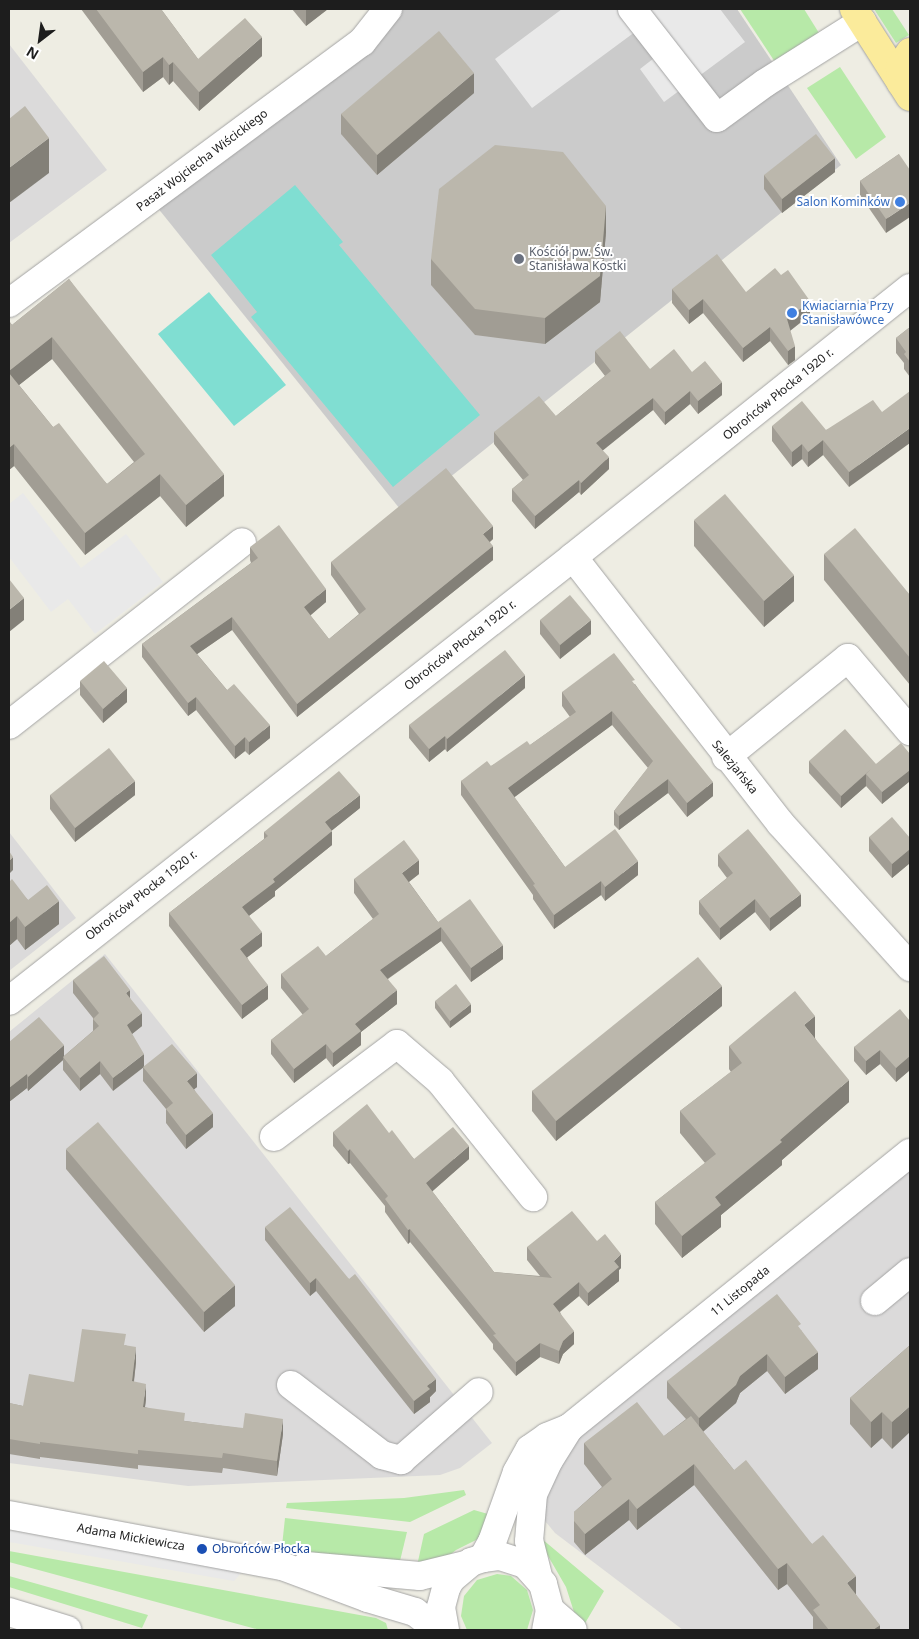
<!DOCTYPE html>
<html>
<head>
<meta charset="utf-8">
<style>
	body { margin:0 }
	#map { position:relative; width:919px; height:1639px; overflow:hidden; background:#eeede3; font-family:"Noto Sans",sans-serif }
	div>[style] { position:absolute }
	[style*='--x'] { left:calc(var(--x)*1px); top:calc(var(--y)*1px); width:calc(var(--w)*1px); rotate:calc(var(--a)*1deg) }
	.residential>* { inset:0; background:#dbdada }
	.religious>* { inset:0; background:#cbcbcb }
	.grass>* { inset:0; background:#b7e9a8 }
	.pitch>* { inset:0; background:#80ded2 }
	.parking>* { inset:0; background:#e9e9e9 }
	.roads { filter:drop-shadow(0 0 1px #a4a4a4) drop-shadow(0 0 1px #a4a4a4) }
	.minor>* { height:28px; margin:-14px; padding:0 14px; transform-origin:14px; border-radius:14px; background:#fff }
	.major>* { height:28px; margin:-14px; padding:0 14px; transform-origin:14px; border-radius:14px; background:#fbeb9b }
	.wall>* { inset:0; background:#a19d94 }
	.shaded-wall>* { inset:0; background:#838078 }
	.building>* { inset:0; background:#bbb7ac }
	.dots>* { width:14px; height:14px; translate:-50% -50%; box-sizing:border-box; border:2px solid #fff; border-radius:50% }
	span { translate:-50% -50%; white-space:nowrap; text-align:center; line-height:1.15; -webkit-text-stroke:4px #fff; paint-order:stroke }
	.street-label { font-size:12px; color:#1d1d1d }
	.shop-label { font-size:12px; color:#366cbe }
	.right { translate:-100% -50%; text-align:right }
	.left { translate:0 -50%; text-align:left }
	.worship-label { font-size:12px; color:#5b616d }
	.transit-label { font-size:12px; color:#164399 }
	.frame { position:absolute; inset:0; border:10px solid #1d1d1d; pointer-events:none }
	.north { position:absolute; left:15px; top:15px; width:50px; height:50px; -webkit-text-stroke:4px #fff; paint-order:stroke; rotate:210deg; font-size:14px; font-weight:700; line-height:20px; text-align:center; color:#1d1d1d }
	.north::after { content:''; display:block; margin:auto; width:18px; height:22px; background:#1d1d1d; clip-path:polygon(50% 0,100% 100%,50% 72%,0 100%) }
</style>
</head>
<body>
<div id="map">
	<div class="residential">
		<div style="clip-path:polygon(9px 44px,107px 170px,9px 243px)"></div>
		<div style="clip-path:polygon(9px 832px,76px 918px,9px 971px)"></div>
		<div style="clip-path:polygon(105px 954px,492px 1443px,460px 1468px,440px 1475px,188px 1486px,9px 1463px,9px 1032px)"></div>
		<div style="clip-path:polygon(910px 1168px,910px 1630px,683px 1630px,555px 1533px,541px 1516px,542px 1493px,581px 1430px)"></div>
	</div>
	<div class="religious">
		<div style="clip-path:polygon(397px 9px,737px 9px,841px 165px,404px 514px,157px 207px)"></div>
	</div>
	<div class="grass">
		<div style="clip-path:polygon(740px 9px,804px 9px,819px 33px,775px 62px)"></div>
		<div style="clip-path:polygon(874px 9px,892px 9px,909px 35px,896px 43px)"></div>
		<div style="clip-path:polygon(840px 67px,886px 137px,856px 159px,807px 88px)"></div>
		<div style="clip-path:polygon(464px 1490px,466px 1495px,410px 1522px,286px 1508px,287px 1503px,404px 1498px)"></div>
		<div style="clip-path:polygon(474px 1510px,495px 1516px,478px 1539px,456px 1550px,440px 1563px,417px 1566px,424px 1534px)"></div>
		<div style="clip-path:polygon(285px 1518px,407px 1532px,399px 1565px,370px 1564px,282px 1546px)"></div>
		<div style="clip-path:polygon(542px 1539px,604px 1591px,584px 1625px,574px 1612px,566px 1587px,544px 1549px)"></div>
		<div style="clip-path:polygon(9px 1551px,376px 1618px,386px 1623px,388px 1630px,260px 1630px,9px 1562px)"></div>
		<div style="clip-path:polygon(497px 1574px,511px 1576px,527px 1590px,533px 1610px,527px 1630px,467px 1630px,461px 1616px,464px 1596px,477px 1580px)"></div>
		<div style="clip-path:polygon(9px 1576px,148px 1615px,142px 1628px,9px 1587px)"></div>
	</div>
	<div class="pitch">
		<div style="clip-path:polygon(295px 185px,343px 242px,339px 245px,480px 415px,393px 487px,251px 317px,257px 312px,211px 255px)"></div>
		<div style="clip-path:polygon(209px 292px,286px 385px,234px 426px,158px 334px)"></div>
	</div>
	<div class="parking">
		<div style="clip-path:polygon(562px 9px,720px 9px,745px 42px,664px 102px,640px 69px,658px 55px,639px 29px,532px 108px,495px 59px)"></div>
		<div style="clip-path:polygon(23px 493px,81px 568px,126px 534px,163px 582px,95px 634px,68px 599px,51px 612px,9px 557px,9px 504px)"></div>
		<div style="clip-path:polygon(9px 1530px,243px 1571px,234px 1581px,9px 1542px)"></div>
	</div>
	<div class="roads">
		<div class="minor">
			<div style="--x:632;--y:9;--w:138;--a:52.1"></div>
			<div style="--x:717;--y:118;--w:59;--a:-36.1"></div>
			<div style="--x:765;--y:83;--w:115;--a:-32.2"></div>
			<div style="--x:9;--y:303;--w:439;--a:-36.5"></div>
			<div style="--x:362;--y:42;--w:42;--a:-51.8"></div>
			<div style="--x:573;--y:557;--w:338;--a:52.1"></div>
			<div style="--x:781;--y:824;--w:193;--a:47.9"></div>
			<div style="--x:9;--y:725;--w:296;--a:-38.1"></div>
			<div style="--x:726;--y:757;--w:157;--a:-39.1"></div>
			<div style="--x:848;--y:658;--w:96;--a:49.7"></div>
			<div style="--x:9;--y:1001;--w:718;--a:-38.21"></div>
			<div style="--x:573;--y:557;--w:431;--a:-38.6"></div>
			<div style="--x:274;--y:1137;--w:154;--a:-37.1"></div>
			<div style="--x:397;--y:1044;--w:57;--a:40.7"></div>
			<div style="--x:440;--y:1081;--w:149;--a:51.3"></div>
			<div style="--x:875;--y:1301;--w:45;--a:-39.6"></div>
			<div style="--x:291;--y:1385;--w:115;--a:37.6"></div>
			<div style="--x:382;--y:1455;--w:20;--a:15"></div>
			<div style="--x:401;--y:1460;--w:103;--a:-41.1"></div>
			<div style="--x:9;--y:1515;--w:278;--a:10.6"></div>
			<div style="--x:282;--y:1566;--w:92;--a:20.4"></div>
			<div style="--x:368;--y:1598;--w:49;--a:16.6"></div>
			<div style="--x:415;--y:1612;--w:29;--a:38"></div>
			<div style="--x:483;--y:1558;--w:18;--a:-61"></div>
			<div style="--x:492;--y:1542;--w:74;--a:-70.3"></div>
			<div style="--x:517;--y:1472;--w:26;--a:-61"></div>
			<div style="--x:530;--y:1449;--w:21;--a:-35"></div>
			<div style="--x:547;--y:1437;--w:24;--a:-22"></div>
			<div style="--x:306;--y:1566;--w:114;--a:5"></div>
			<div style="--x:420;--y:1576;--w:46;--a:-13.7"></div>
			<div style="--x:538;--y:1576;--w:36;--a:-104"></div>
			<div style="--x:529;--y:1541;--w:47;--a:-85.1"></div>
			<div style="--x:533;--y:1494;--w:38;--a:-65"></div>
			<div style="--x:549;--y:1460;--w:38;--a:-58"></div>
			<div style="--x:569;--y:1428;--w:438;--a:-38.9"></div>
			<div style="--x:550;--y:1610;--w:30;--a:41"></div>
			<div style="--x:9;--y:1612;--w:61;--a:17.2"></div>
			<div style="--x:445;--y:1630;--w:23;--a:-100"></div>
			<div style="--x:441;--y:1607;--w:20;--a:-75"></div>
			<div style="--x:446;--y:1588;--w:10;--a:-61"></div>
			<div style="--x:451;--y:1579;--w:26;--a:-40"></div>
			<div style="--x:471;--y:1562;--w:13;--a:-18"></div>
			<div style="--x:483;--y:1558;--w:17;--a:-7"></div>
			<div style="--x:500;--y:1556;--w:26;--a:18"></div>
			<div style="--x:525;--y:1564;--w:27;--a:48"></div>
			<div style="--x:543;--y:1584;--w:27;--a:75"></div>
			<div style="--x:550;--y:1610;--w:20;--a:101"></div>
		</div>
		<div class="major">
			<div style="--x:854;--y:9;--w:104;--a:57.5"></div>
			<div style="--x:901;--y:83;--w:16;--a:-94"></div>
			<div style="--x:900;--y:67;--w:18;--a:-56"></div>
		</div>
	</div>
	<div class="wall">
		<div style="clip-path:polygon(81px 9px,161px 9px,198px 59px,262px 56px,199px 111px,173px 81px,169px 85px,163px 77px,143px 92px)"></div>
		<div style="clip-path:polygon(292px 9px,328px 9px,306px 26px)"></div>
		<div style="clip-path:polygon(474px 93px,377px 175px,341px 134px,341px 114px)"></div>
		<div style="clip-path:polygon(899px 154px,886px 233px,860px 195px,860px 181px)"></div>
		<div style="clip-path:polygon(835px 172px,782px 213px,764px 189px,764px 175px)"></div>
		<div style="clip-path:polygon(606px 232px,600px 302px,545px 344px,475px 335px,431px 285px,431px 259px)"></div>
		<div style="clip-path:polygon(evenodd,69px 279px,224px 496px,186px 527px,160px 496px,85px 555px,14px 466px,9px 470px,9px 321px,12px 325px,69px 279px,52px 359px,134px 462px,107px 484px,53px 427px,19px 385px,52px 359px)"></div>
		<div style="clip-path:polygon(672px 289px,746px 292px,810px 315px,790px 331px,795px 360px,788px 365px,770px 341px,743px 362px,703px 313px,689px 324px,672px 303px)"></div>
		<div style="clip-path:polygon(910px 327px,910px 377px,904px 369px,904px 363px,896px 353px,896px 338px)"></div>
		<div style="clip-path:polygon(595px 351px,650px 369px,692px 372px,722px 395px,698px 414px,690px 404px,665px 425px,653px 410px,602px 450px,609px 469px,581px 495px,579px 492px,535px 529px,512px 501px,512px 489px,523px 480px,494px 444px,494px 432px,556px 416px,605px 376px,595px 363px)"></div>
		<div style="clip-path:polygon(882px 412px,849px 487px,823px 455px,808px 467px,802px 459px,792px 467px,772px 441px,772px 426px,826px 430px)"></div>
		<div style="clip-path:polygon(694px 520px,794px 601px,764px 627px,694px 546px)"></div>
		<div style="clip-path:polygon(493px 539px,490px 542px,493px 560px,297px 717px,232px 630px,197px 654px,227px 690px,270px 738px,249px 755px,245px 751px,235px 759px,196px 710px,188px 716px,142px 657px,142px 644px,251px 563px,250px 560px,250px 547px,326px 602px,310px 615px,329px 639px,359px 614px,331px 575px,331px 562px)"></div>
		<div style="clip-path:polygon(824px 554px,910px 595px,910px 685px,824px 580px)"></div>
		<div style="clip-path:polygon(540px 620px,591px 634px,560px 659px,540px 634px)"></div>
		<div style="clip-path:polygon(80px 681px,127px 702px,103px 723px,80px 695px)"></div>
		<div style="clip-path:polygon(635px 684px,713px 796px,687px 817px,668px 793px,619px 830px,614px 825px,614px 811px,648px 768px,612px 725px,514px 797px,565px 867px,638px 875px,605px 901px,601px 895px,554px 929px,533px 899px,533px 895px,461px 795px,461px 781px,491px 766px,530px 745px,570px 717px,562px 706px,562px 692px)"></div>
		<div style="clip-path:polygon(525px 688px,447px 752px,445px 749px,429px 762px,409px 738px,409px 725px)"></div>
		<div style="clip-path:polygon(910px 754px,910px 781px,882px 804px,866px 786px,841px 808px,809px 773px,809px 761px,876px 764px)"></div>
		<div style="clip-path:polygon(50px 795px,135px 795px,75px 842px,50px 809px)"></div>
		<div style="clip-path:polygon(360px 808px,331px 831px,332px 845px,275px 891px,275px 896px,249px 916px,262px 946px,247px 957px,268px 999px,242px 1019px,169px 926px,169px 913px,264px 839px,264px 832px)"></div>
		<div style="clip-path:polygon(869px 837px,910px 838px,910px 863px,892px 878px,869px 851px)"></div>
		<div style="clip-path:polygon(718px 854px,801px 906px,770px 931px,755px 912px,720px 940px,699px 914px,699px 901px,727px 878px,718px 866px)"></div>
		<div style="clip-path:polygon(419px 874px,409px 882px,438px 922px,503px 959px,471px 982px,441px 941px,388px 979px,397px 1004px,361px 1032px,361px 1045px,333px 1067px,326px 1058px,294px 1083px,271px 1054px,271px 1040px,303px 1015px,281px 988px,281px 974px,326px 956px,373px 919px,354px 893px,354px 879px)"></div>
		<div style="clip-path:polygon(9px 882px,28px 900px,59px 924px,25px 950px,17px 939px,9px 946px)"></div>
		<div style="clip-path:polygon(73px 980px,130px 998px,142px 1026px,132px 1034px,113px 1091px,100px 1074px,80px 1091px,63px 1070px,63px 1060px,28px 1091px,27px 1088px,9px 1102px,9px 1042px,64px 1056px,93px 1031px,93px 1018px,73px 993px)"></div>
		<div style="clip-path:polygon(435px 1001px,471px 1012px,450px 1028px,435px 1008px)"></div>
		<div style="clip-path:polygon(722px 1006px,556px 1141px,532px 1111px,532px 1091px)"></div>
		<div style="clip-path:polygon(910px 1021px,910px 1070px,896px 1082px,880px 1064px,866px 1075px,854px 1061px,854px 1047px)"></div>
		<div style="clip-path:polygon(815px 1038px,849px 1102px,782px 1160px,782px 1165px,721px 1215px,721px 1227px,682px 1258px,655px 1224px,655px 1202px,705px 1163px,680px 1133px,680px 1111px,731px 1072px,729px 1069px,729px 1046px)"></div>
		<div style="clip-path:polygon(143px 1067px,197px 1087px,194px 1089px,213px 1127px,186px 1149px,166px 1123px,166px 1109px,143px 1081px)"></div>
		<div style="clip-path:polygon(333px 1132px,389px 1133px,414px 1159px,469px 1159px,432px 1191px,494px 1272px,540px 1276px,527px 1260px,527px 1247px,597px 1241px,621px 1268px,619px 1270px,619px 1281px,588px 1306px,579px 1296px,560px 1312px,574px 1344px,563px 1354px,559px 1364px,540px 1357px,516px 1376px,493px 1349px,493px 1344px,410px 1242px,408px 1244px,385px 1212px,385px 1206px,350px 1163px,348px 1164px,333px 1146px)"></div>
		<div style="clip-path:polygon(66px 1149px,235px 1306px,204px 1332px,66px 1169px)"></div>
		<div style="clip-path:polygon(265px 1227px,349px 1279px,436px 1391px,430px 1397px,430px 1402px,414px 1414px,316px 1291px,310px 1296px,265px 1240px)"></div>
		<div style="clip-path:polygon(801px 1330px,818px 1369px,785px 1394px,767px 1371px,740px 1393px,736px 1403px,703px 1432px,734px 1470px,812px 1544px,856px 1595px,880px 1630px,813px 1630px,813px 1617px,787px 1584px,778px 1590px,694px 1485px,637px 1530px,629px 1520px,585px 1555px,574px 1542px,574px 1512px,602px 1487px,584px 1464px,584px 1443px,664px 1436px,686px 1419px,667px 1398px,667px 1381px)"></div>
		<div style="clip-path:polygon(126px 1345px,136px 1362px,134px 1382px,146px 1399px,145px 1407px,185px 1421px,283px 1434px,277px 1476px,223px 1468px,222px 1473px,138px 1465px,138px 1469px,40px 1457px,40px 1459px,9px 1454px,9px 1403px,23px 1406px,74px 1382px)"></div>
		<div style="clip-path:polygon(910px 1345px,892px 1449px,882px 1438px,871px 1448px,850px 1424px,850px 1398px)"></div>
	</div>
	<div class="shaded-wall">
		<div style="clip-path:polygon(306px 9px,328px 9px,306px 26px)"></div>
		<div style="clip-path:polygon(262px 37px,262px 56px,199px 111px,199px 92px)"></div>
		<div style="clip-path:polygon(163px 57px,163px 77px,143px 92px,143px 72px)"></div>
		<div style="clip-path:polygon(173px 62px,173px 81px,169px 85px,169px 65px)"></div>
		<div style="clip-path:polygon(474px 73px,474px 93px,377px 175px,377px 155px)"></div>
		<div style="clip-path:polygon(49px 138px,49px 173px,9px 203px,9px 168px)"></div>
		<div style="clip-path:polygon(835px 158px,835px 172px,782px 213px,782px 199px)"></div>
		<div style="clip-path:polygon(910px 203px,910px 217px,886px 233px,886px 219px)"></div>
		<div style="clip-path:polygon(606px 206px,606px 232px,600px 302px,545px 344px,545px 318px)"></div>
		<div style="clip-path:polygon(703px 299px,703px 313px,689px 324px,689px 310px)"></div>
		<div style="clip-path:polygon(810px 301px,810px 315px,787px 333px,787px 319px)"></div>
		<div style="clip-path:polygon(770px 327px,770px 341px,743px 362px,743px 348px)"></div>
		<div style="clip-path:polygon(52px 337px,52px 359px,9px 393px,9px 371px)"></div>
		<div style="clip-path:polygon(795px 346px,795px 360px,788px 365px,788px 351px)"></div>
		<div style="clip-path:polygon(722px 382px,722px 395px,698px 414px,698px 401px)"></div>
		<div style="clip-path:polygon(690px 391px,690px 404px,665px 425px,665px 412px)"></div>
		<div style="clip-path:polygon(653px 398px,653px 410px,596px 456px,596px 443px)"></div>
		<div style="clip-path:polygon(910px 428px,910px 443px,849px 487px,849px 472px)"></div>
		<div style="clip-path:polygon(823px 440px,823px 455px,808px 467px,808px 452px)"></div>
		<div style="clip-path:polygon(14px 444px,14px 466px,9px 470px,9px 448px)"></div>
		<div style="clip-path:polygon(802px 444px,802px 459px,792px 467px,792px 452px)"></div>
		<div style="clip-path:polygon(609px 457px,609px 469px,581px 495px,581px 483px)"></div>
		<div style="clip-path:polygon(160px 474px,160px 496px,85px 555px,85px 533px)"></div>
		<div style="clip-path:polygon(224px 474px,224px 496px,186px 527px,186px 505px)"></div>
		<div style="clip-path:polygon(579px 480px,579px 492px,535px 529px,535px 516px)"></div>
		<div style="clip-path:polygon(493px 526px,493px 539px,483px 547px,483px 534px)"></div>
		<div style="clip-path:polygon(493px 546px,493px 560px,297px 717px,297px 704px)"></div>
		<div style="clip-path:polygon(794px 575px,794px 601px,764px 627px,764px 601px)"></div>
		<div style="clip-path:polygon(326px 589px,326px 602px,304px 621px,304px 607px)"></div>
		<div style="clip-path:polygon(24px 598px,24px 620px,9px 632px,9px 610px)"></div>
		<div style="clip-path:polygon(232px 617px,232px 630px,190px 659px,190px 646px)"></div>
		<div style="clip-path:polygon(591px 620px,591px 634px,560px 659px,560px 645px)"></div>
		<div style="clip-path:polygon(525px 675px,525px 688px,447px 752px,447px 739px)"></div>
		<div style="clip-path:polygon(127px 688px,127px 702px,103px 723px,103px 709px)"></div>
		<div style="clip-path:polygon(196px 697px,196px 710px,188px 716px,188px 703px)"></div>
		<div style="clip-path:polygon(612px 711px,612px 725px,508px 802px,508px 788px)"></div>
		<div style="clip-path:polygon(270px 725px,270px 738px,249px 755px,249px 742px)"></div>
		<div style="clip-path:polygon(445px 736px,445px 749px,429px 762px,429px 749px)"></div>
		<div style="clip-path:polygon(245px 737px,245px 751px,235px 759px,235px 746px)"></div>
		<div style="clip-path:polygon(910px 770px,910px 781px,882px 804px,882px 792px)"></div>
		<div style="clip-path:polygon(866px 774px,866px 786px,841px 808px,841px 796px)"></div>
		<div style="clip-path:polygon(668px 779px,668px 793px,619px 830px,619px 816px)"></div>
		<div style="clip-path:polygon(135px 781px,135px 795px,75px 842px,75px 828px)"></div>
		<div style="clip-path:polygon(713px 782px,713px 796px,687px 817px,687px 803px)"></div>
		<div style="clip-path:polygon(360px 795px,360px 808px,325px 836px,325px 822px)"></div>
		<div style="clip-path:polygon(332px 831px,332px 845px,275px 891px,275px 896px,242px 921px,242px 907px,273px 879px)"></div>
		<div style="clip-path:polygon(910px 849px,910px 863px,892px 878px,892px 864px)"></div>
		<div style="clip-path:polygon(13px 857px,13px 870px,9px 874px,9px 861px)"></div>
		<div style="clip-path:polygon(419px 860px,419px 874px,402px 887px,402px 873px)"></div>
		<div style="clip-path:polygon(638px 861px,638px 875px,605px 901px,605px 887px)"></div>
		<div style="clip-path:polygon(601px 881px,601px 895px,554px 929px,554px 915px)"></div>
		<div style="clip-path:polygon(801px 894px,801px 906px,770px 931px,770px 918px)"></div>
		<div style="clip-path:polygon(755px 899px,755px 912px,720px 940px,720px 928px)"></div>
		<div style="clip-path:polygon(59px 901px,59px 924px,25px 950px,25px 927px)"></div>
		<div style="clip-path:polygon(17px 916px,17px 939px,9px 946px,9px 923px)"></div>
		<div style="clip-path:polygon(441px 927px,441px 941px,380px 984px,380px 970px)"></div>
		<div style="clip-path:polygon(262px 932px,262px 946px,240px 963px,240px 949px)"></div>
		<div style="clip-path:polygon(503px 945px,503px 959px,471px 982px,471px 968px)"></div>
		<div style="clip-path:polygon(268px 985px,268px 999px,242px 1019px,242px 1005px)"></div>
		<div style="clip-path:polygon(722px 986px,722px 1006px,556px 1141px,556px 1121px)"></div>
		<div style="clip-path:polygon(130px 990px,130px 1002px,126px 993px)"></div>
		<div style="clip-path:polygon(397px 990px,397px 1004px,361px 1032px,361px 1045px,333px 1067px,333px 1053px,355px 1024px)"></div>
		<div style="clip-path:polygon(471px 1004px,471px 1012px,450px 1028px,450px 1021px)"></div>
		<div style="clip-path:polygon(142px 1013px,142px 1026px,127px 1038px,127px 1025px)"></div>
		<div style="clip-path:polygon(815px 1016px,815px 1039px,804px 1025px)"></div>
		<div style="clip-path:polygon(326px 1044px,326px 1058px,294px 1083px,294px 1069px)"></div>
		<div style="clip-path:polygon(64px 1045px,64px 1059px,63px 1057px,63px 1060px,28px 1091px,28px 1077px)"></div>
		<div style="clip-path:polygon(880px 1050px,880px 1064px,866px 1075px,866px 1061px)"></div>
		<div style="clip-path:polygon(910px 1051px,910px 1070px,896px 1082px,896px 1068px)"></div>
		<div style="clip-path:polygon(144px 1054px,144px 1067px,113px 1091px,113px 1078px)"></div>
		<div style="clip-path:polygon(100px 1061px,100px 1074px,80px 1091px,80px 1078px)"></div>
		<div style="clip-path:polygon(197px 1073px,197px 1087px,187px 1095px,187px 1081px)"></div>
		<div style="clip-path:polygon(27px 1074px,27px 1088px,9px 1102px,9px 1088px)"></div>
		<div style="clip-path:polygon(849px 1080px,849px 1102px,782px 1160px,782px 1165px,721px 1215px,721px 1227px,682px 1258px,682px 1236px,715px 1197px,780px 1140px)"></div>
		<div style="clip-path:polygon(213px 1113px,213px 1127px,186px 1149px,186px 1135px)"></div>
		<div style="clip-path:polygon(469px 1146px,469px 1159px,426px 1197px,426px 1183px)"></div>
		<div style="clip-path:polygon(350px 1149px,350px 1163px,348px 1164px,348px 1151px)"></div>
		<div style="clip-path:polygon(410px 1229px,410px 1242px,408px 1244px,408px 1230px)"></div>
		<div style="clip-path:polygon(621px 1254px,621px 1268px,619px 1270px,619px 1281px,588px 1306px,588px 1293px,614px 1261px)"></div>
		<div style="clip-path:polygon(316px 1278px,316px 1291px,310px 1296px,310px 1283px)"></div>
		<div style="clip-path:polygon(579px 1282px,579px 1296px,553px 1317px,553px 1304px)"></div>
		<div style="clip-path:polygon(235px 1285px,235px 1306px,204px 1332px,204px 1312px)"></div>
		<div style="clip-path:polygon(574px 1331px,574px 1344px,563px 1354px,559px 1364px,559px 1351px,563px 1341px)"></div>
		<div style="clip-path:polygon(540px 1343px,540px 1357px,516px 1376px,516px 1362px)"></div>
		<div style="clip-path:polygon(136px 1347px,136px 1362px,132px 1396px,132px 1381px)"></div>
		<div style="clip-path:polygon(818px 1352px,818px 1369px,785px 1394px,785px 1377px)"></div>
		<div style="clip-path:polygon(767px 1354px,767px 1371px,740px 1393px,736px 1403px,699px 1435px,699px 1418px,740px 1376px)"></div>
		<div style="clip-path:polygon(436px 1379px,436px 1391px,430px 1397px,430px 1402px,414px 1414px,414px 1401px,427px 1386px)"></div>
		<div style="clip-path:polygon(146px 1384px,146px 1399px,143px 1422px,143px 1407px)"></div>
		<div style="clip-path:polygon(910px 1406px,910px 1432px,892px 1449px,892px 1422px)"></div>
		<div style="clip-path:polygon(882px 1412px,882px 1438px,871px 1448px,871px 1422px)"></div>
		<div style="clip-path:polygon(283px 1419px,283px 1434px,277px 1476px,277px 1461px)"></div>
		<div style="clip-path:polygon(694px 1464px,694px 1485px,637px 1530px,637px 1509px)"></div>
		<div style="clip-path:polygon(629px 1499px,629px 1520px,585px 1555px,585px 1534px)"></div>
		<div style="clip-path:polygon(787px 1563px,787px 1584px,778px 1590px,778px 1569px)"></div>
		<div style="clip-path:polygon(856px 1576px,856px 1597px,847px 1583px)"></div>
		<div style="clip-path:polygon(880px 1625px,880px 1630px,873px 1630px)"></div>
	</div>
	<div class="building">
		<div style="clip-path:polygon(96px 9px,161px 9px,198px 59px,245px 18px,262px 37px,199px 92px,173px 62px,169px 65px,163px 57px,143px 72px)"></div>
		<div style="clip-path:polygon(439px 31px,474px 73px,377px 155px,341px 114px)"></div>
		<div style="clip-path:polygon(25px 106px,49px 138px,9px 168px,9px 119px)"></div>
		<div style="clip-path:polygon(816px 134px,835px 158px,782px 199px,764px 175px)"></div>
		<div style="clip-path:polygon(495px 145px,563px 152px,606px 206px,600px 276px,545px 318px,475px 309px,431px 259px,439px 189px)"></div>
		<div style="clip-path:polygon(899px 154px,910px 170px,910px 203px,886px 219px,860px 181px)"></div>
		<div style="clip-path:polygon(717px 254px,746px 292px,775px 268px,781px 275px,788px 270px,810px 301px,787px 319px,795px 346px,788px 351px,770px 327px,743px 348px,703px 299px,689px 310px,672px 289px)"></div>
		<div style="clip-path:polygon(69px 279px,224px 474px,186px 505px,160px 474px,85px 533px,14px 444px,9px 448px,9px 373px,53px 427px,59px 423px,107px 484px,145px 454px,52px 337px,9px 371px,9px 321px,12px 325px)"></div>
		<div style="clip-path:polygon(910px 327px,910px 362px,904px 354px,906px 352px,896px 338px)"></div>
		<div style="clip-path:polygon(620px 331px,650px 369px,674px 349px,692px 372px,705px 361px,722px 382px,698px 401px,690px 391px,665px 412px,653px 398px,596px 443px,609px 457px,581px 483px,579px 480px,535px 516px,512px 489px,529px 475px,494px 432px,539px 396px,556px 416px,611px 371px,595px 351px)"></div>
		<div style="clip-path:polygon(910px 391px,910px 428px,849px 472px,823px 440px,808px 452px,802px 444px,792px 452px,772px 426px,802px 401px,826px 430px,873px 400px,882px 412px)"></div>
		<div style="clip-path:polygon(446px 468px,493px 526px,483px 534px,493px 546px,297px 704px,232px 617px,190px 646px,227px 690px,234px 684px,270px 725px,249px 742px,245px 737px,235px 746px,196px 697px,188px 703px,142px 644px,258px 558px,250px 547px,279px 525px,326px 589px,304px 607px,329px 639px,366px 609px,331px 562px)"></div>
		<div style="clip-path:polygon(725px 494px,794px 575px,764px 601px,694px 520px)"></div>
		<div style="clip-path:polygon(855px 528px,910px 595px,910px 658px,824px 554px)"></div>
		<div style="clip-path:polygon(9px 579px,24px 598px,9px 610px)"></div>
		<div style="clip-path:polygon(570px 595px,591px 620px,560px 645px,540px 620px)"></div>
		<div style="clip-path:polygon(505px 650px,525px 675px,447px 739px,445px 736px,429px 749px,409px 725px)"></div>
		<div style="clip-path:polygon(614px 653px,635px 680px,632px 681px,713px 782px,687px 803px,668px 779px,619px 816px,614px 811px,653px 761px,612px 711px,508px 788px,565px 867px,615px 829px,638px 861px,605px 887px,601px 881px,554px 915px,533px 885px,535px 884px,461px 781px,487px 761px,491px 766px,527px 741px,530px 745px,576px 712px,562px 692px)"></div>
		<div style="clip-path:polygon(104px 661px,127px 688px,103px 709px,80px 681px)"></div>
		<div style="clip-path:polygon(845px 729px,876px 764px,901px 743px,910px 754px,910px 770px,882px 792px,866px 774px,871px 769px,841px 796px,809px 761px)"></div>
		<div style="clip-path:polygon(109px 748px,135px 781px,75px 828px,50px 795px)"></div>
		<div style="clip-path:polygon(339px 771px,360px 795px,325px 822px,332px 831px,273px 879px,275px 882px,242px 907px,262px 932px,240px 949px,268px 985px,242px 1005px,169px 913px,268px 836px,264px 832px)"></div>
		<div style="clip-path:polygon(892px 817px,910px 838px,910px 849px,892px 864px,869px 837px)"></div>
		<div style="clip-path:polygon(748px 829px,801px 894px,770px 918px,755px 899px,720px 928px,699px 901px,733px 873px,718px 854px)"></div>
		<div style="clip-path:polygon(404px 840px,419px 860px,402px 873px,438px 922px,470px 899px,503px 945px,471px 968px,441px 927px,380px 970px,397px 990px,355px 1024px,361px 1031px,333px 1053px,326px 1044px,294px 1069px,271px 1040px,309px 1009px,281px 974px,318px 946px,326px 956px,379px 914px,354px 879px)"></div>
		<div style="clip-path:polygon(9px 851px,13px 857px,9px 861px)"></div>
		<div style="clip-path:polygon(12px 879px,28px 900px,47px 885px,59px 901px,25px 927px,17px 916px,9px 923px,9px 882px)"></div>
		<div style="clip-path:polygon(104px 956px,130px 990px,126px 993px,142px 1013px,127px 1025px,144px 1054px,113px 1078px,100px 1061px,80px 1078px,63px 1057px,99px 1026px,93px 1019px,99px 1013px,73px 980px)"></div>
		<div style="clip-path:polygon(698px 957px,722px 986px,556px 1121px,532px 1091px)"></div>
		<div style="clip-path:polygon(456px 984px,471px 1004px,450px 1021px,435px 1001px)"></div>
		<div style="clip-path:polygon(795px 991px,815px 1016px,804px 1025px,849px 1080px,780px 1140px,782px 1142px,715px 1197px,721px 1205px,682px 1236px,655px 1202px,716px 1154px,680px 1111px,742px 1063px,729px 1046px)"></div>
		<div style="clip-path:polygon(900px 1009px,910px 1021px,910px 1051px,909px 1052px,910px 1056px,896px 1068px,880px 1050px,866px 1061px,854px 1047px)"></div>
		<div style="clip-path:polygon(39px 1017px,64px 1045px,28px 1077px,27px 1074px,9px 1088px,9px 1042px)"></div>
		<div style="clip-path:polygon(172px 1044px,197px 1073px,187px 1081px,213px 1113px,186px 1135px,166px 1109px,173px 1103px,143px 1067px)"></div>
		<div style="clip-path:polygon(367px 1104px,389px 1133px,392px 1130px,414px 1159px,453px 1127px,469px 1146px,426px 1183px,494px 1272px,552px 1278px,527px 1247px,572px 1211px,597px 1241px,605px 1234px,621px 1254px,614px 1261px,619px 1267px,588px 1293px,579px 1282px,553px 1304px,574px 1331px,563px 1341px,559px 1351px,540px 1343px,516px 1362px,493px 1335px,496px 1334px,410px 1229px,408px 1230px,385px 1199px,388px 1196px,350px 1149px,348px 1151px,333px 1132px)"></div>
		<div style="clip-path:polygon(98px 1122px,235px 1285px,204px 1312px,66px 1149px)"></div>
		<div style="clip-path:polygon(290px 1207px,349px 1279px,355px 1274px,436px 1379px,427px 1386px,430px 1389px,414px 1401px,316px 1278px,310px 1283px,265px 1227px)"></div>
		<div style="clip-path:polygon(777px 1294px,801px 1324px,798px 1326px,818px 1352px,785px 1377px,767px 1354px,740px 1376px,736px 1385px,699px 1418px,667px 1381px)"></div>
		<div style="clip-path:polygon(82px 1329px,126px 1334px,124px 1345px,136px 1347px,132px 1381px,146px 1384px,143px 1407px,185px 1413px,184px 1421px,243px 1428px,245px 1413px,283px 1419px,277px 1461px,223px 1453px,222px 1458px,138px 1450px,138px 1454px,40px 1442px,40px 1444px,9px 1439px,9px 1403px,23px 1406px,29px 1374px,74px 1382px)"></div>
		<div style="clip-path:polygon(910px 1345px,910px 1406px,892px 1422px,882px 1412px,871px 1422px,850px 1398px)"></div>
		<div style="clip-path:polygon(637px 1402px,664px 1436px,691px 1416px,734px 1470px,746px 1460px,812px 1544px,823px 1535px,856px 1576px,847px 1583px,880px 1625px,873px 1630px,829px 1630px,813px 1610px,820px 1605px,787px 1563px,778px 1569px,694px 1464px,637px 1509px,629px 1499px,585px 1534px,574px 1521px,574px 1512px,612px 1479px,584px 1443px)"></div>
	</div>
	<div class="dots">
		<div style="left:900px;top:202px;background:#3f7fe0"></div>
		<div style="left:519px;top:259px;background:#6b7280"></div>
		<div style="left:792px;top:313px;background:#3f7fe0"></div>
		<div style="left:202px;top:1549px;background:#1a4fb4"></div>
	</div>
	<div class="street-label">
		<span style="left:202px;top:160px;rotate:-37deg">Pasaż Wojciecha Wiścickiego</span>
		<span style="left:778px;top:394px;rotate:-39deg">Obrońców Płocka 1920 r.</span>
		<span style="left:460px;top:645px;rotate:-38deg">Obrońców Płocka 1920 r.</span>
		<span style="left:735px;top:767px;rotate:51deg">Salezjańska</span>
		<span style="left:141px;top:895px;rotate:-38deg">Obrońców Płocka 1920 r.</span>
		<span style="left:740px;top:1291px;rotate:-39deg">11 Listopada</span>
		<span style="left:131px;top:1537px;rotate:10deg">Adama Mickiewicza</span>
	</div>
	<div class="shop-label">
		<span class="right" style="left:890px;top:202px">Salon Kominków</span>
		<span class="left" style="left:802px;top:313px">Kwiaciarnia Przy<br>Stanisławówce</span>
	</div>
	<div class="worship-label">
		<span class="left" style="left:529px;top:259px">Kościół pw. Św.<br>Stanisława Kostki</span>
	</div>
	<div class="transit-label">
		<span class="left" style="left:212px;top:1549px">Obrońców Płocka</span>
	</div>
	<div class="frame"></div>
	<div class="north">N</div>
</div>
</body>
</html>
